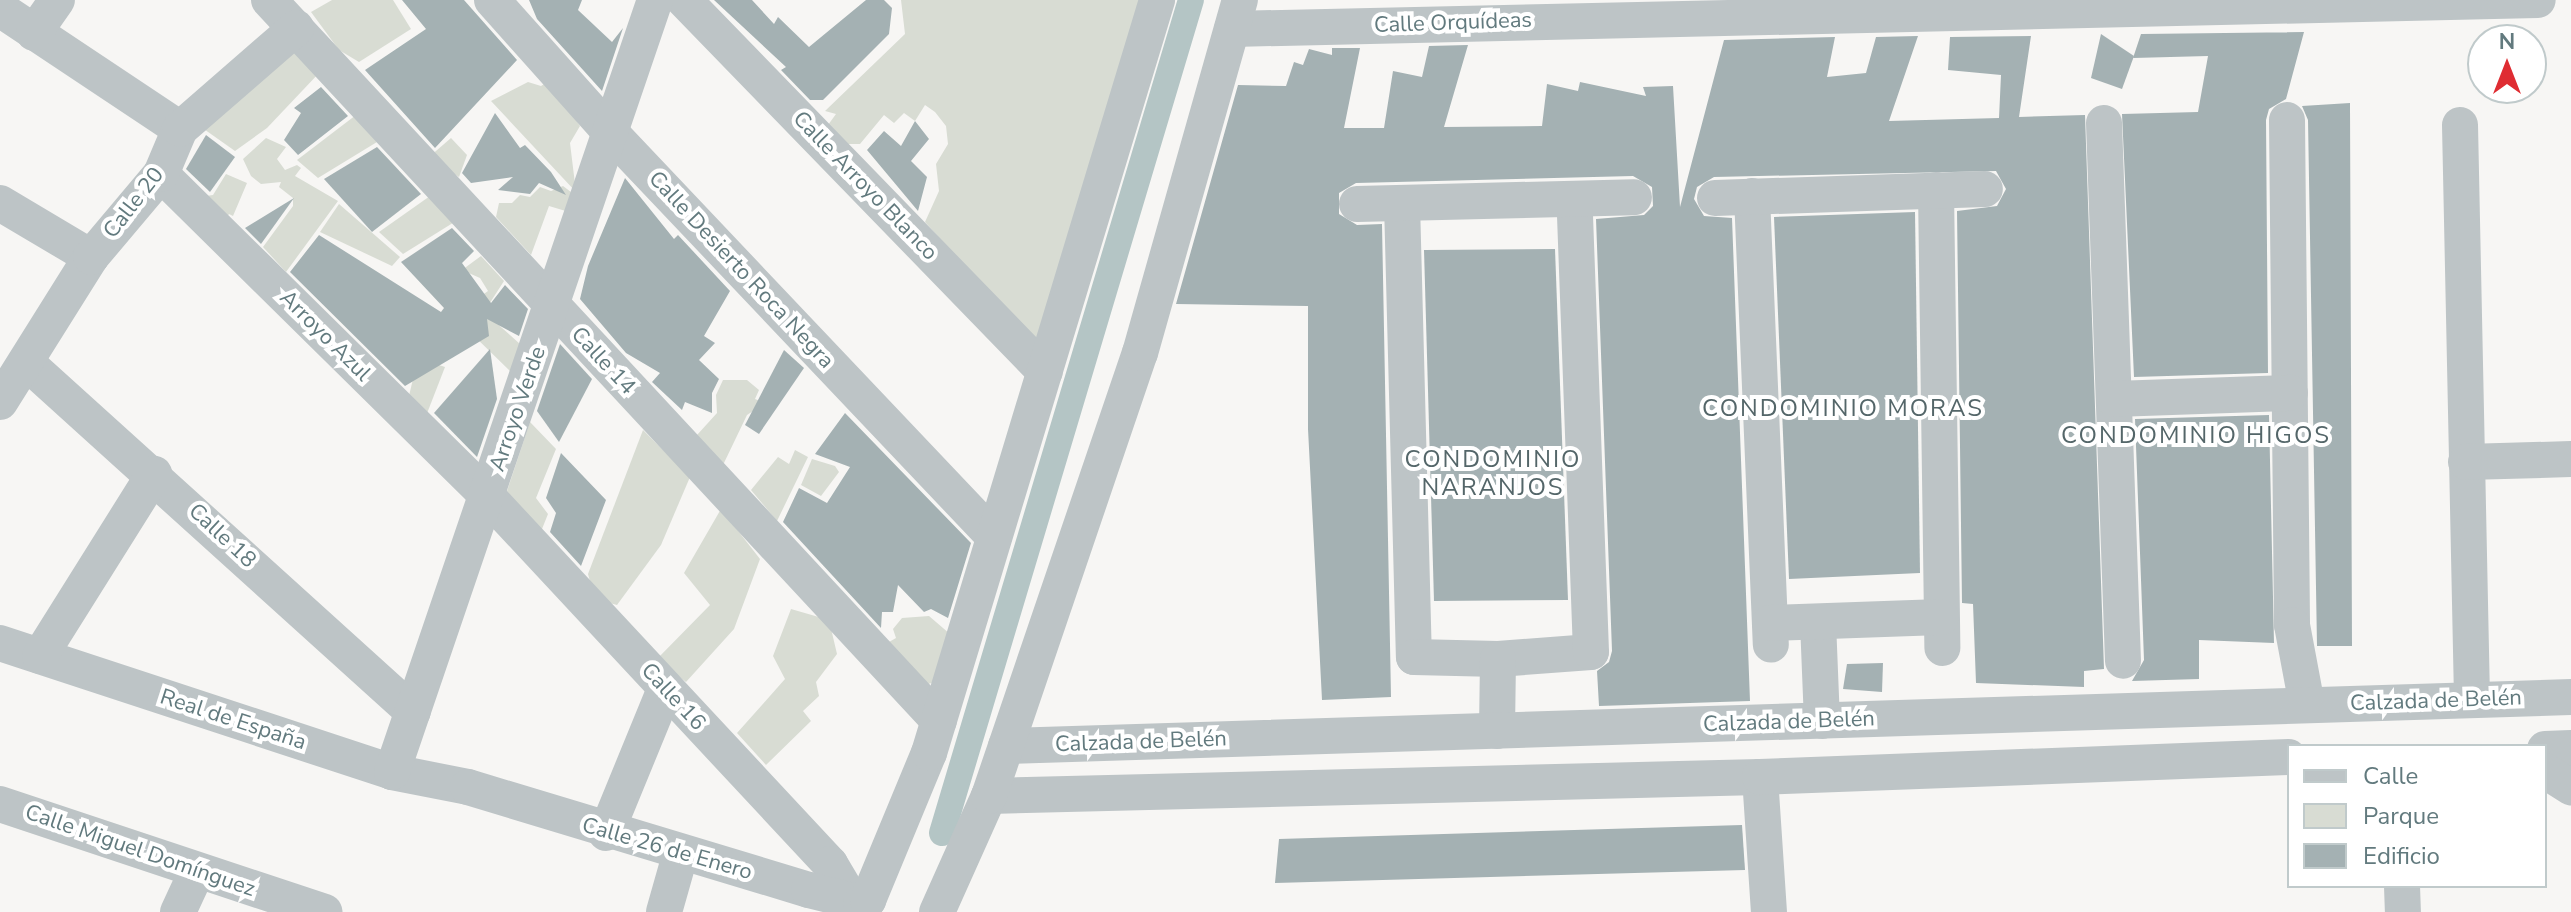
<!DOCTYPE html>
<html>
<head>
<meta charset="utf-8">
<style>
	body { margin:0 }
	#map { position:relative; width:2571px; height:912px; overflow:hidden; background:#f7f6f4; font-family:"Nunito Sans",sans-serif }
	div>[style] { position:absolute }
	[style*='--x'] { left:calc(var(--x)*1px); top:calc(var(--y)*1px); width:calc(var(--w)*1px); rotate:calc(var(--a)*1deg) }
	.green>* { inset:0; background:#d8dcd3 }
	.canal>* { height:26px; margin:-13px; padding:0 13px; transform-origin:13px; border-radius:13px; background:#b4c5c5 }
	.building>* { inset:0; background:#a4b1b3 }
	.minor>* { height:36px; margin:-18px; padding:0 18px; transform-origin:18px; border-radius:18px; background:#bdc4c6 }
	span { translate:-50% -50%; white-space:nowrap; text-align:center; line-height:1.15; -webkit-text-stroke:8px #fff; paint-order:stroke }
	.street-label { font-size:22px; color:#627a7e }
	.neighbourhood-label { font-size:24px; color:#546669; letter-spacing:2px }
	.legend { position:absolute; left:2287px; top:744px; width:260px; height:144px; box-sizing:border-box; background:#fff; border:2px solid #c0cacb; margin:0; padding:10px 14px; list-style:none; font-size:24px; color:#627a7e }
	.legend li { display:flex; align-items:center; gap:16px; height:40px }
	.legend b { width:40px; border:2px solid #c0cacb }
	.north { position:absolute; left:2467px; top:24px; width:80px; height:80px; box-sizing:border-box; background:#fff; border:2px solid #c0cacb; border-radius:50%; rotate:0deg; font-size:22px; font-weight:700; line-height:32px; text-align:center; color:#627a7e }
	.north::after { content:''; display:block; margin:auto; width:28px; height:36px; background:#df2c32; clip-path:polygon(50% 0,100% 100%,50% 72%,0 100%) }
</style>
</head>
<body>
<div id="map">
	<div class="green">
		<div style="clip-path:polygon(332px 0,393px 0,411px 29px,359px 62px,339px 50px,311px 12px)"></div>
		<div style="clip-path:polygon(901px 0,1144px 0,1042px 342px,1031px 339px,925px 222px,939px 191px,936px 164px,948px 144px,946px 126px,935px 112px,925px 105px,915px 121px,904px 113px,894px 123px,884px 115px,860px 144px,844px 144px,828px 125px,836px 114px,825px 111px,905px 34px)"></div>
		<div style="clip-path:polygon(296px 50px,320px 72px,267px 128px,235px 151px,201px 127px)"></div>
		<div style="clip-path:polygon(549px 81px,580px 126px,570px 143px,576px 192px,491px 101px,528px 82px,541px 86px)"></div>
		<div style="clip-path:polygon(356px 115px,377px 142px,318px 178px,297px 160px)"></div>
		<div style="clip-path:polygon(266px 138px,286px 147px,277px 159px,285px 170px,297px 165px,301px 168px,295px 176px,338px 201px,286px 272px,263px 247px,293px 206px,293px 198px,279px 187px,281px 182px,261px 184px,251px 176px,243px 159px)"></div>
		<div style="clip-path:polygon(451px 138px,467px 155px,459px 177px,429px 157px)"></div>
		<div style="clip-path:polygon(226px 174px,247px 183px,233px 216px,229px 214px,221px 226px,206px 196px,213px 195px)"></div>
		<div style="clip-path:polygon(563px 186px,575px 195px,569px 212px,549px 206px,531px 255px,496px 217px,499px 203px,512px 203px,520px 195px,530px 197px,540px 187px,551px 191px)"></div>
		<div style="clip-path:polygon(430px 196px,456px 221px,403px 254px,379px 232px)"></div>
		<div style="clip-path:polygon(339px 204px,400px 257px,392px 266px,320px 232px)"></div>
		<div style="clip-path:polygon(481px 256px,504px 281px,484px 312px,520px 344px,511px 372px,469px 331px,481px 296px,488px 291px,480px 278px,462px 270px)"></div>
		<div style="clip-path:polygon(418px 358px,445px 367px,426px 416px,408px 400px)"></div>
		<div style="clip-path:polygon(723px 380px,747px 380px,759px 390px,755px 399px,765px 403px,747px 415px,723px 465px,697px 435px,717px 413px,716px 395px)"></div>
		<div style="clip-path:polygon(530px 422px,556px 449px,536px 498px,548px 514px,540px 534px,505px 497px)"></div>
		<div style="clip-path:polygon(643px 430px,690px 477px,661px 545px,617px 605px,595px 599px,588px 574px)"></div>
		<div style="clip-path:polygon(795px 450px,808px 457px,777px 521px,751px 490px,778px 457px,789px 464px)"></div>
		<div style="clip-path:polygon(812px 459px,835px 466px,839px 472px,821px 496px,801px 485px)"></div>
		<div style="clip-path:polygon(721px 509px,760px 559px,734px 629px,686px 682px,657px 659px,710px 605px,684px 573px)"></div>
		<div style="clip-path:polygon(791px 609px,829px 620px,837px 654px,816px 682px,819px 696px,803px 711px,811px 721px,766px 765px,737px 733px,785px 679px,773px 656px)"></div>
		<div style="clip-path:polygon(929px 616px,950px 634px,938px 681px,925px 685px,889px 642px,896px 638px,893px 629px,902px 618px)"></div>
	</div>
	<div class="canal">
		<div style="--x:942;--y:833;--w:869;--a:-73.36"></div>
	</div>
	<div class="building">
		<div style="clip-path:polygon(402px 0,464px 0,517px 60px,435px 148px,365px 70px,426px 29px)"></div>
		<div style="clip-path:polygon(529px 0,582px 0,578px 10px,612px 42px,623px 28px,602px 91px,537px 19px)"></div>
		<div style="clip-path:polygon(714px 0,752px 0,774px 24px,778px 17px,809px 47px,866px 0,884px 0,892px 8px,889px 34px,823px 100px,810px 100px,781px 70px,786px 67px)"></div>
		<div style="clip-path:polygon(2304px 32px,2286px 99px,2269px 109px,2266px 120px,2268px 373px,2134px 377px,2122px 114px,2198px 112px,2208px 56px,2133px 58px,2141px 34px)"></div>
		<div style="clip-path:polygon(2101px 34px,2134px 56px,2122px 89px,2091px 78px)"></div>
		<div style="clip-path:polygon(1918px 36px,1889px 121px,1999px 118px,2001px 75px,1948px 70px,1950px 37px,2031px 36px,2019px 117px,2085px 115px,2104px 669px,2084px 671px,2084px 687px,1976px 683px,1973px 604px,1962px 603px,1957px 211px,1997px 206px,2006px 189px,1996px 171px,1714px 177px,1697px 187px,1694px 199px,1704px 216px,1732px 218px,1750px 701px,1599px 706px,1597px 671px,1609px 662px,1612px 651px,1596px 219px,1644px 215px,1653px 206px,1652px 187px,1633px 176px,1356px 183px,1339px 193px,1339px 214px,1357px 225px,1382px 224px,1391px 697px,1322px 700px,1308px 429px,1308px 306px,1176px 304px,1238px 85px,1286px 86px,1294px 62px,1303px 65px,1309px 49px,1332px 55px,1332px 48px,1360px 48px,1344px 128px,1384px 128px,1393px 71px,1422px 77px,1429px 46px,1468px 45px,1444px 127px,1542px 126px,1547px 84px,1578px 91px,1580px 82px,1646px 96px,1643px 87px,1673px 86px,1680px 207px,1724px 40px,1835px 37px,1827px 77px,1866px 73px,1876px 37px)"></div>
		<div style="clip-path:polygon(321px 87px,348px 116px,298px 155px,284px 140px,301px 113px,294px 108px)"></div>
		<div style="clip-path:polygon(2350px 103px,2352px 646px,2317px 646px,2308px 120px,2302px 106px)"></div>
		<div style="clip-path:polygon(495px 113px,520px 148px,525px 145px,551px 172px,566px 195px,539px 183px,530px 194px,498px 190px,513px 177px,471px 183px,462px 173px)"></div>
		<div style="clip-path:polygon(915px 121px,929px 139px,911px 161px,927px 177px,918px 211px,867px 150px,884px 131px,901px 146px)"></div>
		<div style="clip-path:polygon(206px 135px,235px 157px,210px 192px,186px 169px)"></div>
		<div style="clip-path:polygon(377px 147px,421px 194px,372px 232px,324px 179px)"></div>
		<div style="clip-path:polygon(625px 178px,674px 239px,678px 235px,730px 291px,704px 336px,715px 343px,699px 360px,719px 379px,712px 393px,712px 413px,685px 402px,682px 410px,652px 382px,660px 373px,626px 353px,580px 299px,588px 266px)"></div>
		<div style="clip-path:polygon(294px 198px,261px 244px,245px 228px)"></div>
		<div style="clip-path:polygon(1915px 212px,1920px 573px,1789px 579px,1774px 217px)"></div>
		<div style="clip-path:polygon(452px 228px,474px 251px,462px 263px,491px 303px,505px 285px,528px 309px,519px 336px,487px 319px,489px 336px,405px 386px,290px 272px,319px 235px,441px 312px,444px 308px,401px 262px)"></div>
		<div style="clip-path:polygon(1555px 249px,1568px 600px,1434px 601px,1424px 250px)"></div>
		<div style="clip-path:polygon(560px 344px,592px 379px,559px 442px,537px 411px)"></div>
		<div style="clip-path:polygon(490px 349px,497px 399px,477px 457px,434px 413px)"></div>
		<div style="clip-path:polygon(784px 350px,804px 368px,759px 434px,745px 425px)"></div>
		<div style="clip-path:polygon(845px 413px,971px 543px,948px 618px,931px 609px,924px 612px,898px 585px,893px 612px,882px 612px,881px 628px,783px 522px,799px 488px,827px 503px,850px 467px,815px 454px)"></div>
		<div style="clip-path:polygon(2269px 415px,2274px 643px,2199px 640px,2199px 679px,2132px 681px,2144px 660px,2135px 419px)"></div>
		<div style="clip-path:polygon(561px 453px,606px 500px,581px 566px,550px 532px,556px 513px,546px 498px)"></div>
		<div style="clip-path:polygon(1883px 663px,1882px 692px,1843px 689px,1847px 664px)"></div>
		<div style="clip-path:polygon(1742px 825px,1745px 870px,1275px 883px,1279px 839px)"></div>
	</div>
	<div class="minor">
		<div style="--x:269;--y:0;--w:984;--a:47.1"></div>
		<div style="--x:492;--y:0;--w:177;--a:48.2"></div>
		<div style="--x:610;--y:132;--w:558;--a:46.52"></div>
		<div style="--x:684;--y:0;--w:518;--a:45.86"></div>
		<div style="--x:0;--y:9;--w:216;--a:33.7"></div>
		<div style="--x:1232;--y:29;--w:1306;--a:-1.27"></div>
		<div style="--x:34;--y:33;--w:40;--a:-55.1"></div>
		<div style="--x:2287;--y:120;--w:505;--a:89.43"></div>
		<div style="--x:2292;--y:625;--w:81;--a:79.4"></div>
		<div style="--x:2104;--y:123;--w:538;--a:87.98"></div>
		<div style="--x:2460;--y:125;--w:575;--a:88.8"></div>
		<div style="--x:161;--y:174;--w:460;--a:44.6"></div>
		<div style="--x:488;--y:497;--w:502;--a:47.02"></div>
		<div style="--x:830;--y:864;--w:43;--a:59.3"></div>
		<div style="--x:1936;--y:190;--w:458;--a:89.2"></div>
		<div style="--x:1752;--y:196;--w:449;--a:87.6"></div>
		<div style="--x:1715;--y:198;--w:270;--a:-1.9"></div>
		<div style="--x:0;--y:203;--w:106;--a:30.7"></div>
		<div style="--x:1402;--y:203;--w:454;--a:88.5"></div>
		<div style="--x:1414;--y:657;--w:84;--a:1.4"></div>
		<div style="--x:1498;--y:659;--w:93;--a:-4.3"></div>
		<div style="--x:1591;--y:652;--w:453;--a:-92.1"></div>
		<div style="--x:1357;--y:204;--w:277;--a:-1.4"></div>
		<div style="--x:27;--y:363;--w:520;--a:42.12"></div>
		<div style="--x:2114;--y:399;--w:176;--a:-2"></div>
		<div style="--x:0;--y:402;--w:171;--a:-57.9"></div>
		<div style="--x:91;--y:257;--w:109;--a:-49.9"></div>
		<div style="--x:161;--y:174;--w:49;--a:-67.1"></div>
		<div style="--x:180;--y:129;--w:154;--a:-41"></div>
		<div style="--x:2466;--y:462;--w:105;--a:-1.6"></div>
		<div style="--x:1818;--y:622;--w:99;--a:87.7"></div>
		<div style="--x:1770;--y:623;--w:171;--a:-2"></div>
		<div style="--x:0;--y:643;--w:413;--a:18.2"></div>
		<div style="--x:392;--y:772;--w:77;--a:11.2"></div>
		<div style="--x:468;--y:787;--w:356;--a:16.8"></div>
		<div style="--x:809;--y:890;--w:54;--a:14"></div>
		<div style="--x:861;--y:903;--w:8;--a:-23"></div>
		<div style="--x:868;--y:900;--w:159;--a:-67.5"></div>
		<div style="--x:929;--y:753;--w:787;--a:-73.15"></div>
		<div style="--x:40;--y:656;--w:215;--a:-57.9"></div>
		<div style="--x:1497;--y:731;--w:72;--a:-89.2"></div>
		<div style="--x:1006;--y:746;--w:1566;--a:-1.79"></div>
		<div style="--x:2545;--y:749;--w:26;--a:-2"></div>
		<div style="--x:2545;--y:771;--w:31;--a:32"></div>
		<div style="--x:392;--y:772;--w:816;--a:-71.19"></div>
		<div style="--x:1760;--y:777;--w:135;--a:86.2"></div>
		<div style="--x:989;--y:796;--w:771;--a:-1.41"></div>
		<div style="--x:1760;--y:777;--w:529;--a:-2.17"></div>
		<div style="--x:0;--y:804;--w:342;--a:18.4"></div>
		<div style="--x:606;--y:833;--w:156;--a:-67.7"></div>
		<div style="--x:2402;--y:886;--w:26;--a:88"></div>
		<div style="--x:178;--y:912;--w:45;--a:-65.1"></div>
		<div style="--x:664;--y:912;--w:62;--a:-74.2"></div>
		<div style="--x:937;--y:912;--w:127;--a:-65.9"></div>
		<div style="--x:989;--y:796;--w:468;--a:-71.2"></div>
		<div style="--x:1140;--y:353;--w:367;--a:-74.2"></div>
	</div>
	<div class="street-label">
		<span style="left:1453px;top:23px;rotate:-2deg">Calle Orquídeas</span>
		<span style="left:865px;top:186px;rotate:46deg">Calle Arroyo Blanco</span>
		<span style="left:134px;top:203px;rotate:-52deg">Calle 20</span>
		<span style="left:741px;top:270px;rotate:47deg">Calle Desierto Roca Negra</span>
		<span style="left:325px;top:336px;rotate:45deg">Arroyo Azul</span>
		<span style="left:603px;top:361px;rotate:47deg">Calle 14</span>
		<span style="left:518px;top:409px;rotate:-71deg">Arroyo Verde</span>
		<span style="left:222px;top:536px;rotate:43deg">Calle 18</span>
		<span style="left:673px;top:697px;rotate:47deg">Calle 16</span>
		<span style="left:2436px;top:701px;rotate:-2deg">Calzada de Belén</span>
		<span style="left:233px;top:720px;rotate:18deg">Real de España</span>
		<span style="left:1789px;top:722px;rotate:-2deg">Calzada de Belén</span>
		<span style="left:1141px;top:742px;rotate:-2deg">Calzada de Belén</span>
		<span style="left:667px;top:849px;rotate:16deg">Calle 26 de Enero</span>
		<span style="left:140px;top:851px;rotate:19deg">Calle Miguel Domínguez</span>
	</div>
	<div class="neighbourhood-label">
		<span style="left:1843px;top:409px">CONDOMINIO MORAS</span>
		<span style="left:2196px;top:436px">CONDOMINIO HIGOS</span>
		<span style="left:1493px;top:474px">CONDOMINIO<br>NARANJOS</span>
	</div>
	<ul class="legend">
	<li><b style="height:10px;background:#bdc4c6"></b>Calle</li>
	<li><b style="height:22px;background:#d8dcd3"></b>Parque</li>
	<li><b style="height:22px;background:#a4b1b3"></b>Edificio</li>
	</ul>
	<div class="north">N</div>
</div>
</body>
</html>
